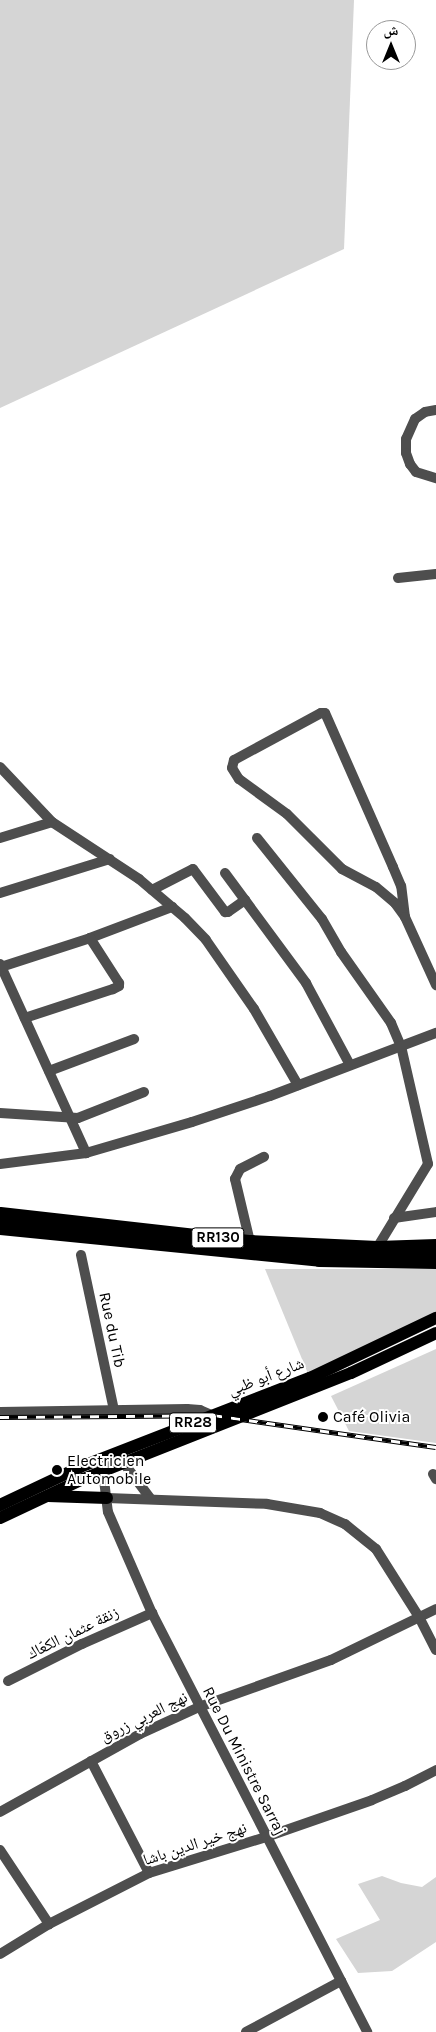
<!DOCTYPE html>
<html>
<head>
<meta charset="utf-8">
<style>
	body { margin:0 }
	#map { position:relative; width:436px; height:2032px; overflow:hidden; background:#fff; font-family:Karla,"Noto Naskh Arabic",sans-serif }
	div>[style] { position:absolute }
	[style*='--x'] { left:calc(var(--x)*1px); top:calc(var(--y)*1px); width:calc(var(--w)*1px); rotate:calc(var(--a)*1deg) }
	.green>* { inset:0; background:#d5d5d5 }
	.street>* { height:10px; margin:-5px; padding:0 5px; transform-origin:5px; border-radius:5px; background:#4e4e4e }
	.primary>* { height:12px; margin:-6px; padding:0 6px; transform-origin:6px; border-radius:6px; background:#000 }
	.highway>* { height:15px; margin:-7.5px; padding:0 7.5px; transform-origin:7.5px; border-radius:7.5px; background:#000 }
	.rail>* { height:5px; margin-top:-2.5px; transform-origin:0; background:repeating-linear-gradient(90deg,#fff 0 9px,#000 0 18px); box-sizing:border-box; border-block:1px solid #000 }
	.dots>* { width:14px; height:14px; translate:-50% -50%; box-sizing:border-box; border:2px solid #fff; border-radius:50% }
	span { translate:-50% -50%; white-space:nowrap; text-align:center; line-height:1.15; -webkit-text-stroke:4px #fff; paint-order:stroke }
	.shield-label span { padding:1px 4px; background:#fff; border:1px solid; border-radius:4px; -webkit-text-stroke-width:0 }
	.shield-label { font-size:15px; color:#000; font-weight:700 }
	.street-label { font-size:16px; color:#000 }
	.poi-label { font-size:16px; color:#000 }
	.left { translate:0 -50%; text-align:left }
	.north { position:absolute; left:366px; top:20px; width:50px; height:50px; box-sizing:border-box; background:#fff; border:1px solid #999; border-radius:50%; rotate:0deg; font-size:14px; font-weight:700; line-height:20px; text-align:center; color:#000 }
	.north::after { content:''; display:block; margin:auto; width:18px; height:22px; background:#000; clip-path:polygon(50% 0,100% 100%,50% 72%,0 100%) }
</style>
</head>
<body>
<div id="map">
	<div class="green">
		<div style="clip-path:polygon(0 0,354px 0,344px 249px,0 408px)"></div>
		<div style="clip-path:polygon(265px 1269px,436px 1269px,436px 1316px,309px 1376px)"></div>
		<div style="clip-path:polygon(436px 1349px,436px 1443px,349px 1431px,331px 1396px)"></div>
		<div style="clip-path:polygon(382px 1876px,401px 1883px,422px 1887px,436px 1877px,436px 1942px,392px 1971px,358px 1973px,336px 1939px,380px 1920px,358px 1884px)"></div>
	</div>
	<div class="street">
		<div style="--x:436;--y:410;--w:11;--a:170"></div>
		<div style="--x:425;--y:412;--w:12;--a:145"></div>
		<div style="--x:415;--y:419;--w:22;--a:114"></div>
		<div style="--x:406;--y:439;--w:14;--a:90"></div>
		<div style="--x:406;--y:453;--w:12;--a:70"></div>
		<div style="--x:410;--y:464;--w:10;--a:53"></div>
		<div style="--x:416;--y:472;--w:21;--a:17"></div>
		<div style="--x:398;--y:578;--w:38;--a:-6"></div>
		<div style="--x:0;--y:767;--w:76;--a:46.6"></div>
		<div style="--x:52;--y:822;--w:104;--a:33.2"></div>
		<div style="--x:139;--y:879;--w:60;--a:40.3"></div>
		<div style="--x:185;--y:918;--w:30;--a:46"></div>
		<div style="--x:206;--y:940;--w:84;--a:55.2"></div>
		<div style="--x:254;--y:1009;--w:88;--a:59.9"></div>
		<div style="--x:0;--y:838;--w:54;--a:-17.1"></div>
		<div style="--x:257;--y:838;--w:104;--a:51.3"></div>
		<div style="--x:322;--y:919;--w:38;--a:60"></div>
		<div style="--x:341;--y:952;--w:87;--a:54.8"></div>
		<div style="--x:391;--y:1023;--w:25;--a:67"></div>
		<div style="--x:401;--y:1046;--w:121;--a:77.1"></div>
		<div style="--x:428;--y:1164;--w:98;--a:121.3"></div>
		<div style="--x:225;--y:873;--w:137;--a:53.6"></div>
		<div style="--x:306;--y:983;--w:93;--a:61.8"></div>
		<div style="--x:152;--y:890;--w:46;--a:-27.1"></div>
		<div style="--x:193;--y:869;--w:54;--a:53.3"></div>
		<div style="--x:225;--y:912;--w:3;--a:0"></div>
		<div style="--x:228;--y:912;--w:21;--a:-35"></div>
		<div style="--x:0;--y:893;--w:115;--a:-17.2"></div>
		<div style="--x:405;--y:917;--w:31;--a:-97"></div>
		<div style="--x:401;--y:886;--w:21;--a:-113"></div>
		<div style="--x:393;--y:867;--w:168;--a:-113.8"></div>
		<div style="--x:325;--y:713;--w:4;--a:180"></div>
		<div style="--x:321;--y:713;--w:99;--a:151.6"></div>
		<div style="--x:234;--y:760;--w:8;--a:104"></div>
		<div style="--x:232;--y:768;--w:13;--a:58"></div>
		<div style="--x:239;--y:779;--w:59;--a:36.1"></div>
		<div style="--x:287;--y:814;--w:78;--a:45"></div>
		<div style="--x:342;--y:869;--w:38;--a:28"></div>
		<div style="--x:376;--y:887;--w:25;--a:40"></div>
		<div style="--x:395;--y:903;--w:17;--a:54"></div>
		<div style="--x:405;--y:917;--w:75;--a:65.5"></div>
		<div style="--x:90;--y:938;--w:88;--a:-20.7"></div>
		<div style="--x:0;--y:964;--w:208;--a:65.5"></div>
		<div style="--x:1;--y:967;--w:94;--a:-18"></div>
		<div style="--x:90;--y:938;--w:54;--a:57.2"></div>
		<div style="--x:119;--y:983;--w:3;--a:90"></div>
		<div style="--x:119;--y:986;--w:7;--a:153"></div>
		<div style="--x:113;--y:989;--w:93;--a:161.8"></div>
		<div style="--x:49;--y:1071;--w:91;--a:-20.6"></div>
		<div style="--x:0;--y:1113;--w:78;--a:3.7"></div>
		<div style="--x:78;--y:1118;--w:71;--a:-21.5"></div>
		<div style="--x:0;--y:1164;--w:87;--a:-7.3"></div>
		<div style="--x:86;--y:1153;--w:110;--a:-16.3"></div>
		<div style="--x:192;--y:1122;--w:82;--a:-18.4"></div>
		<div style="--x:270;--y:1096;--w:178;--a:-20.8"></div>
		<div style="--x:394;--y:1218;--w:42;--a:-8.1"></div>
		<div style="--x:250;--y:1242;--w:65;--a:-103.4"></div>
		<div style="--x:235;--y:1179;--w:11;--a:-63"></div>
		<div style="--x:240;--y:1169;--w:27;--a:-27"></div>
		<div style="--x:81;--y:1255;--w:158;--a:78"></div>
		<div style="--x:0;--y:1412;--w:187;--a:-0.9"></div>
		<div style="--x:187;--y:1409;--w:13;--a:4"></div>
		<div style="--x:200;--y:1410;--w:17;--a:24"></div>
		<div style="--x:120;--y:1458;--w:50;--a:53.1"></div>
		<div style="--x:105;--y:1464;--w:16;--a:94"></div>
		<div style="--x:104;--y:1480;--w:32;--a:83"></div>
		<div style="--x:108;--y:1512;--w:110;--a:66.5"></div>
		<div style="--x:152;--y:1613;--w:471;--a:62.8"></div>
		<div style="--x:433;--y:1474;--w:6;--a:59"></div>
		<div style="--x:107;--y:1498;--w:160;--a:2.1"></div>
		<div style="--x:267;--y:1504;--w:54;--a:9.6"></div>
		<div style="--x:320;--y:1513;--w:27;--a:24"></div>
		<div style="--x:345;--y:1524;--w:40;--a:39"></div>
		<div style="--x:376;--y:1549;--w:80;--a:57.7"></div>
		<div style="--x:419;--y:1617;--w:37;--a:63"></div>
		<div style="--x:8;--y:1681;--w:83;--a:-26.6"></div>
		<div style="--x:82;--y:1644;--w:77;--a:-23.9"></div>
		<div style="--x:91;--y:1761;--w:126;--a:62.6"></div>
		<div style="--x:0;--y:1812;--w:160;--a:-29.1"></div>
		<div style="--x:140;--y:1734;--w:65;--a:-24.6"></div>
		<div style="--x:199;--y:1707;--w:140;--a:-19.6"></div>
		<div style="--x:331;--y:1660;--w:117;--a:-25.9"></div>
		<div style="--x:0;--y:1850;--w:89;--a:56.5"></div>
		<div style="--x:0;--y:1954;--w:57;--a:-31.5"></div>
		<div style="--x:49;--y:1924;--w:112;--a:-27"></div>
		<div style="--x:149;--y:1873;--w:122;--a:-17.1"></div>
		<div style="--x:266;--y:1837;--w:112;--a:-19.2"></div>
		<div style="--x:372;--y:1800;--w:36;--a:-23"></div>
		<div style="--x:405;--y:1786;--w:35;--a:-27"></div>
		<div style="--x:246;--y:2032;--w:108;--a:-28.2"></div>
	</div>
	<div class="primary">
		<div style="--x:48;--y:1496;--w:59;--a:1.9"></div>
		<div style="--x:0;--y:1505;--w:89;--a:-25.4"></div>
		<div style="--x:80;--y:1467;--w:247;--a:-21.2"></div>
		<div style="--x:310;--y:1378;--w:140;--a:-25.5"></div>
		<div style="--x:0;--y:1518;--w:92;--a:-25.2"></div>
		<div style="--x:83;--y:1479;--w:288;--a:-21.6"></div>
		<div style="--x:351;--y:1373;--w:94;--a:-25.2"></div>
	</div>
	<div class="highway">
		<div style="--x:0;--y:1214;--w:252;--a:6.4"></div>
		<div style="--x:250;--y:1242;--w:127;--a:2.7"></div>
		<div style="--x:377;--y:1248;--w:59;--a:-1.9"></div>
		<div style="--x:0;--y:1227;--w:321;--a:5.7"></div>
		<div style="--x:319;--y:1259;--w:117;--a:1"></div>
	</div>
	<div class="rail">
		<div style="--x:0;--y:1417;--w:213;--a:-0.5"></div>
		<div style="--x:213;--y:1415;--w:225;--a:8.2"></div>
	</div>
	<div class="dots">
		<div style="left:323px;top:1417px;background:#000"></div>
		<div style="left:57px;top:1470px;background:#000"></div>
	</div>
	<div class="shield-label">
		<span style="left:218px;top:1238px">RR130</span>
		<span style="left:193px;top:1423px">RR28</span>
	</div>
	<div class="street-label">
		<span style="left:112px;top:1330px;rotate:78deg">Rue du Tib</span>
		<span style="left:266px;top:1377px;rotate:-21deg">شارع أبو ظبي</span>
		<span style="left:73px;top:1633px;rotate:-26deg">زنقة عثمان الكعّاك</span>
		<span style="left:144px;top:1717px;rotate:-26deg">نهج العربي زروق</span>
		<span style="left:244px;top:1761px;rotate:63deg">Rue Du Ministre Sarraj</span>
		<span style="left:195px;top:1844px;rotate:-18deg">نهج خير الدين باشا</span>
	</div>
	<div class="poi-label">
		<span class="left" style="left:333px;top:1417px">Café Olivia</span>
		<span class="left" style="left:67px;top:1470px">Electricien<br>Automobile</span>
	</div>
	<div class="north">ش</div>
</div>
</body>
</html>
